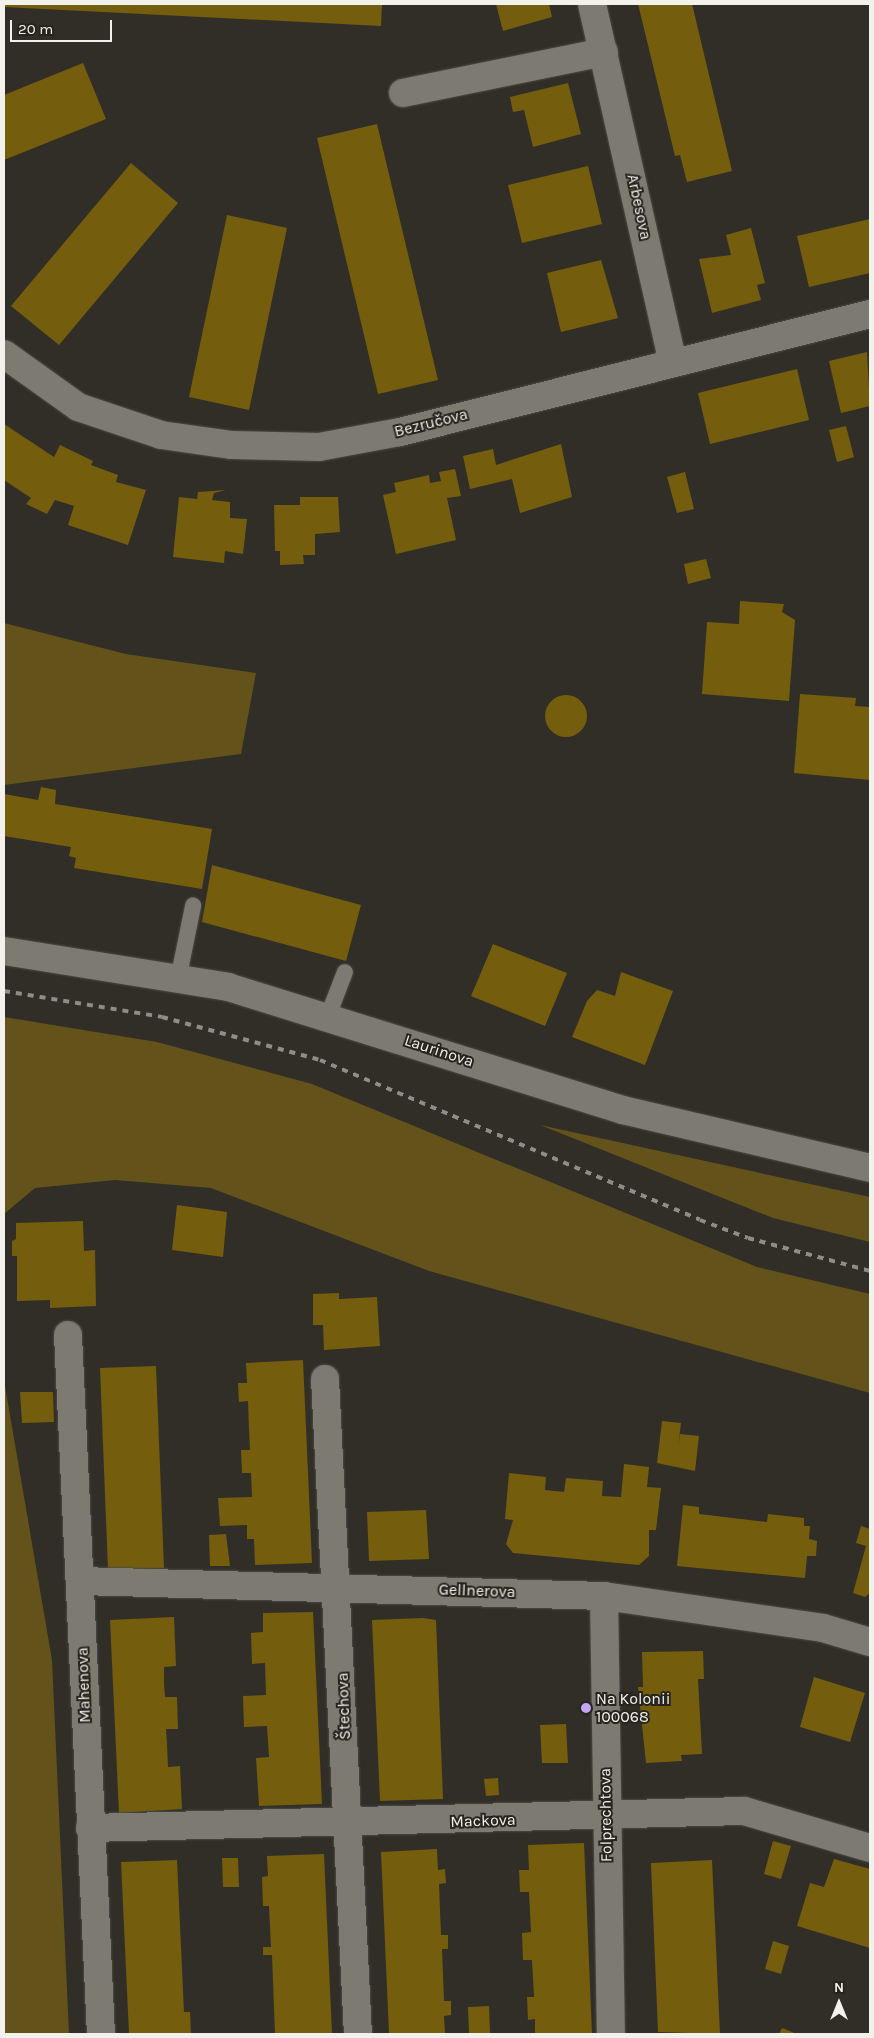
<!DOCTYPE html>
<html>
<head>
<meta charset="utf-8">
<style>
	body { margin:0 }
	#map { position:relative; width:874px; height:2038px; overflow:hidden; background:#302e27; font-family:Karla,sans-serif }
	div>[style] { position:absolute }
	[style*='--x'] { left:calc(var(--x)*1px); top:calc(var(--y)*1px); width:calc(var(--w)*1px); rotate:calc(var(--a)*1deg) }
	.green>* { inset:0; background:#635219 }
	.building>* { inset:0; background:#745e0e }
	.round { border-radius:50% }
	.roads { filter:drop-shadow(0 0 1px #4c4b44) drop-shadow(0 0 1px #4c4b44) }
	.service>* { height:16px; margin:-8px; padding:0 8px; transform-origin:8px; border-radius:8px; background:#7d7a72 }
	.minor>* { height:28px; margin:-14px; padding:0 14px; transform-origin:14px; border-radius:14px; background:#7d7a72 }
	.rail>* { height:4px; margin-top:-2px; transform-origin:0; background:repeating-linear-gradient(90deg,#8f8d87 0 6px,transparent 0 12px) }
	.dots>* { width:14px; height:14px; translate:-50% -50%; box-sizing:border-box; border:2px solid #26241d; border-radius:50% }
	span { translate:-50% -50%; white-space:nowrap; text-align:center; line-height:1.15; -webkit-text-stroke:4px #26241d; paint-order:stroke }
	.street-label { font-size:16px; color:#f2f1ec }
	.poi-label { font-size:16px; color:#f2f1ec }
	.left { translate:0 -50%; text-align:left }
	.frame { position:absolute; inset:0; border:5px solid #f2f1ec; pointer-events:none }
	.north { position:absolute; left:814px; top:1978px; width:50px; height:50px; -webkit-text-stroke:4px #26241d; paint-order:stroke; rotate:0deg; font-size:14px; font-weight:700; line-height:20px; text-align:center; color:#f2f1ec }
	.north::after { content:''; display:block; margin:auto; width:18px; height:22px; background:#f2f1ec; clip-path:polygon(50% 0,100% 100%,50% 72%,0 100%) }
	.scale { position:absolute; left:10px; top:20px; width:102px; height:22px; box-sizing:border-box; border:2px solid #f2f1ec; border-top:0; padding-left:6px; font-size:15px; line-height:18px; white-space:nowrap; color:#f2f1ec; -webkit-text-stroke:4px #26241d; paint-order:stroke }
</style>
</head>
<body>
<div id="map">
	<div class="green">
		<div style="clip-path:polygon(4px 623px,126px 654px,256px 673px,241px 754px,4px 785px)"></div>
		<div style="clip-path:polygon(4px 1017px,157px 1042px,312px 1084px,757px 1267px,870px 1294px,870px 1393px,429px 1271px,211px 1188px,115px 1180px,35px 1188px,4px 1214px)"></div>
		<div style="clip-path:polygon(540px 1125px,870px 1197px,870px 1242px,773px 1218px)"></div>
		<div style="clip-path:polygon(4px 1380px,52px 1660px,69px 2034px,4px 2034px)"></div>
	</div>
	<div class="building">
		<div style="clip-path:polygon(4px 4px,382px 4px,381px 26px,4px 7px)"></div>
		<div style="clip-path:polygon(496px 4px,549px 4px,552px 17px,503px 31px)"></div>
		<div style="clip-path:polygon(638px 4px,692px 4px,732px 171px,687px 182px,680px 155px,675px 156px)"></div>
		<div style="clip-path:polygon(83px 63px,106px 119px,4px 160px,4px 95px)"></div>
		<div style="clip-path:polygon(568px 83px,581px 134px,533px 147px,524px 110px,513px 112px,510px 97px)"></div>
		<div style="clip-path:polygon(377px 124px,438px 380px,378px 394px,317px 138px)"></div>
		<div style="clip-path:polygon(131px 163px,178px 203px,59px 345px,11px 306px)"></div>
		<div style="clip-path:polygon(588px 166px,602px 224px,522px 243px,508px 185px)"></div>
		<div style="clip-path:polygon(227px 215px,287px 228px,249px 410px,189px 397px)"></div>
		<div style="clip-path:polygon(870px 219px,870px 273px,809px 287px,797px 236px)"></div>
		<div style="clip-path:polygon(751px 228px,765px 283px,757px 285px,761px 300px,712px 313px,699px 259px,731px 255px,726px 235px)"></div>
		<div style="clip-path:polygon(601px 260px,618px 318px,561px 332px,547px 273px)"></div>
		<div style="clip-path:polygon(867px 352px,870px 406px,841px 413px,829px 361px)"></div>
		<div style="clip-path:polygon(797px 369px,809px 420px,710px 444px,698px 393px)"></div>
		<div style="clip-path:polygon(4px 424px,54px 457px,60px 445px,93px 461px,91px 465px,118px 475px,116px 482px,146px 490px,128px 545px,68px 525px,74px 506px,55px 500px,47px 514px,26px 504px,31px 498px,4px 480px)"></div>
		<div style="clip-path:polygon(846px 426px,854px 457px,837px 462px,829px 430px)"></div>
		<div style="clip-path:polygon(561px 444px,572px 497px,520px 513px,512px 479px,470px 489px,463px 456px,493px 449px,496px 465px)"></div>
		<div style="clip-path:polygon(455px 469px,461px 496px,447px 498px,456px 540px,396px 554px,383px 495px,396px 492px,394px 483px,429px 475px,430px 483px,441px 481px,439px 472px)"></div>
		<div style="clip-path:polygon(685px 472px,694px 509px,677px 513px,667px 477px)"></div>
		<div style="clip-path:polygon(226px 490px,214px 493px,212px 500px,230px 502px,230px 518px,247px 519px,243px 554px,225px 551px,224px 563px,173px 557px,179px 497px,197px 499px,198px 492px)"></div>
		<div style="clip-path:polygon(300px 497px,338px 497px,340px 532px,315px 534px,315px 555px,303px 555px,304px 564px,280px 565px,280px 551px,275px 551px,274px 505px,300px 505px)"></div>
		<div style="clip-path:polygon(706px 559px,711px 578px,688px 584px,684px 564px)"></div>
		<div style="clip-path:polygon(740px 601px,784px 604px,782px 612px,795px 620px,789px 701px,702px 694px,707px 622px,739px 624px)"></div>
		<div style="clip-path:polygon(800px 694px,856px 698px,855px 706px,870px 707px,870px 780px,794px 773px)"></div>
		<div class="round" style="left:545px;top:695px;width:42px;height:42px"></div>
		<div style="clip-path:polygon(41px 787px,56px 790px,55px 804px,212px 829px,202px 889px,74px 868px,76px 858px,69px 856px,71px 847px,4px 836px,4px 794px,38px 800px)"></div>
		<div style="clip-path:polygon(212px 865px,361px 905px,346px 961px,202px 922px)"></div>
		<div style="clip-path:polygon(493px 944px,567px 973px,545px 1026px,471px 996px)"></div>
		<div style="clip-path:polygon(621px 972px,673px 991px,645px 1065px,572px 1037px,587px 1001px,597px 990px,615px 996px)"></div>
		<div style="clip-path:polygon(177px 1205px,227px 1212px,223px 1257px,172px 1250px)"></div>
		<div style="clip-path:polygon(83px 1221px,84px 1251px,95px 1250px,96px 1306px,50px 1308px,50px 1300px,17px 1301px,17px 1256px,12px 1256px,12px 1241px,16px 1239px,16px 1223px)"></div>
		<div style="clip-path:polygon(339px 1293px,339px 1299px,377px 1297px,380px 1346px,324px 1350px,323px 1325px,313px 1325px,313px 1294px)"></div>
		<div style="clip-path:polygon(303px 1360px,312px 1563px,255px 1565px,254px 1539px,247px 1539px,247px 1525px,220px 1526px,218px 1498px,252px 1497px,251px 1473px,242px 1473px,241px 1450px,250px 1450px,249px 1430px,248px 1401px,239px 1402px,238px 1383px,247px 1383px,246px 1363px)"></div>
		<div style="clip-path:polygon(156px 1366px,164px 1568px,108px 1570px,100px 1368px)"></div>
		<div style="clip-path:polygon(20px 1392px,53px 1392px,54px 1422px,22px 1423px)"></div>
		<div style="clip-path:polygon(662px 1421px,681px 1423px,678px 1447px,680px 1434px,699px 1436px,695px 1471px,657px 1463px)"></div>
		<div style="clip-path:polygon(624px 1464px,649px 1467px,647px 1487px,661px 1488px,656px 1530px,649px 1530px,649px 1556px,639px 1565px,513px 1553px,506px 1544px,513px 1520px,505px 1519px,509px 1473px,546px 1477px,545px 1490px,564px 1492px,566px 1478px,603px 1481px,602px 1496px,621px 1497px)"></div>
		<div style="clip-path:polygon(683px 1505px,699px 1507px,699px 1514px,767px 1522px,768px 1514px,804px 1518px,804px 1526px,810px 1526px,809px 1539px,817px 1541px,816px 1556px,807px 1556px,805px 1578px,677px 1566px)"></div>
		<div style="clip-path:polygon(426px 1510px,429px 1559px,369px 1561px,367px 1512px)"></div>
		<div style="clip-path:polygon(861px 1526px,870px 1529px,870px 1593px,865px 1597px,853px 1593px,866px 1546px,856px 1543px)"></div>
		<div style="clip-path:polygon(226px 1534px,230px 1566px,210px 1566px,209px 1535px)"></div>
		<div style="clip-path:polygon(313px 1612px,322px 1804px,259px 1806px,256px 1758px,269px 1757px,267px 1726px,244px 1727px,243px 1696px,266px 1695px,265px 1663px,252px 1664px,251px 1633px,263px 1632px,263px 1613px)"></div>
		<div style="clip-path:polygon(174px 1617px,176px 1666px,164px 1667px,164px 1683px,165px 1697px,177px 1697px,178px 1729px,166px 1729px,167px 1744px,168px 1767px,180px 1766px,182px 1809px,119px 1813px,110px 1620px)"></div>
		<div style="clip-path:polygon(423px 1618px,436px 1620px,443px 1799px,380px 1801px,372px 1620px)"></div>
		<div style="clip-path:polygon(703px 1651px,704px 1679px,698px 1679px,702px 1754px,681px 1755px,682px 1761px,646px 1763px,638px 1687px,643px 1687px,642px 1652px)"></div>
		<div style="clip-path:polygon(814px 1677px,865px 1693px,850px 1742px,800px 1727px)"></div>
		<div style="clip-path:polygon(566px 1724px,568px 1763px,542px 1763px,540px 1725px)"></div>
		<div style="clip-path:polygon(498px 1778px,499px 1795px,486px 1796px,484px 1779px)"></div>
		<div style="clip-path:polygon(773px 1841px,791px 1846px,781px 1879px,764px 1874px)"></div>
		<div style="clip-path:polygon(584px 1843px,592px 2034px,535px 2034px,535px 2019px,528px 2020px,527px 1997px,534px 1997px,532px 1960px,523px 1960px,522px 1933px,531px 1932px,529px 1892px,520px 1892px,519px 1870px,529px 1870px,528px 1845px)"></div>
		<div style="clip-path:polygon(437px 1849px,438px 1870px,445px 1869px,446px 1883px,439px 1884px,441px 1935px,448px 1935px,448px 1949px,442px 1949px,444px 2001px,451px 2001px,451px 2015px,444px 2016px,445px 2034px,389px 2034px,381px 1852px)"></div>
		<div style="clip-path:polygon(324px 1854px,332px 2034px,275px 2034px,272px 1955px,263px 1955px,263px 1947px,271px 1947px,269px 1906px,263px 1906px,262px 1877px,268px 1876px,267px 1856px)"></div>
		<div style="clip-path:polygon(222px 1858px,238px 1858px,239px 1887px,223px 1887px)"></div>
		<div style="clip-path:polygon(834px 1859px,870px 1869px,870px 1948px,797px 1926px,810px 1883px,824px 1887px)"></div>
		<div style="clip-path:polygon(177px 1860px,184px 2012px,190px 2012px,191px 2034px,129px 2034px,121px 1862px)"></div>
		<div style="clip-path:polygon(712px 1860px,720px 2034px,658px 2032px,651px 1863px)"></div>
		<div style="clip-path:polygon(773px 1941px,789px 1946px,781px 1974px,765px 1969px)"></div>
		<div style="clip-path:polygon(489px 2006px,490px 2034px,469px 2034px,468px 2007px)"></div>
		<div style="clip-path:polygon(782px 2028px,797px 2034px,779px 2034px)"></div>
	</div>
	<div class="roads">
		<div class="service">
			<div style="--x:178;--y:980;--w:76;--a:-78.5"></div>
			<div style="--x:328;--y:1016;--w:47;--a:-68.9"></div>
		</div>
		<div class="minor">
			<div style="--x:592;--y:4;--w:367;--a:77.3"></div>
			<div style="--x:403;--y:93;--w:205;--a:-11.5"></div>
			<div style="--x:4;--y:354;--w:91;--a:35.6"></div>
			<div style="--x:78;--y:407;--w:88;--a:18.6"></div>
			<div style="--x:161;--y:435;--w:72;--a:8"></div>
			<div style="--x:232;--y:445;--w:87;--a:1.3"></div>
			<div style="--x:319;--y:447;--w:82;--a:-10.5"></div>
			<div style="--x:400;--y:432;--w:485;--a:-14.1"></div>
			<div style="--x:4;--y:951;--w:227;--a:9.1"></div>
			<div style="--x:228;--y:987;--w:414;--a:17.3"></div>
			<div style="--x:623;--y:1110;--w:254;--a:13.2"></div>
			<div style="--x:68;--y:1335;--w:700;--a:87.3"></div>
			<div style="--x:325;--y:1379;--w:656;--a:87.12"></div>
			<div style="--x:80;--y:1581;--w:524;--a:1.64"></div>
			<div style="--x:604;--y:1596;--w:221;--a:8.3"></div>
			<div style="--x:823;--y:1628;--w:49;--a:16.6"></div>
			<div style="--x:604;--y:1596;--w:438;--a:89.1"></div>
			<div style="--x:90;--y:1828;--w:654;--a:-1.49"></div>
			<div style="--x:744;--y:1811;--w:131;--a:16.4"></div>
		</div>
	</div>
	<div class="rail">
		<div style="--x:4;--y:991;--w:160;--a:9.3"></div>
		<div style="--x:162;--y:1017;--w:164;--a:15.2"></div>
		<div style="--x:320;--y:1060;--w:412;--a:22.8"></div>
		<div style="--x:700;--y:1220;--w:51;--a:20.6"></div>
		<div style="--x:748;--y:1238;--w:126;--a:15.1"></div>
	</div>
	<div class="dots">
		<div style="left:586px;top:1708px;background:#c4a7f1"></div>
	</div>
	<div class="street-label">
		<span style="left:639px;top:207px;rotate:78deg">Arbesova</span>
		<span style="left:431px;top:423px;rotate:-14deg">Bezručova</span>
		<span style="left:439px;top:1051px;rotate:18deg">Laurinova</span>
		<span style="left:477px;top:1591px;rotate:2deg">Gellnerova</span>
		<span style="left:84px;top:1685px;rotate:-92deg">Mahenova</span>
		<span style="left:344px;top:1706px;rotate:-92deg">Štechova</span>
		<span style="left:606px;top:1815px;rotate:-91deg">Folprechtova</span>
		<span style="left:483px;top:1821px;rotate:-2deg">Mackova</span>
	</div>
	<div class="poi-label">
		<span class="left" style="left:596px;top:1708px">Na Kolonii<br>100068</span>
	</div>
	<div class="frame"></div>
	<div class="north">N</div>
	<div class="scale">20 m</div>
</div>
</body>
</html>
